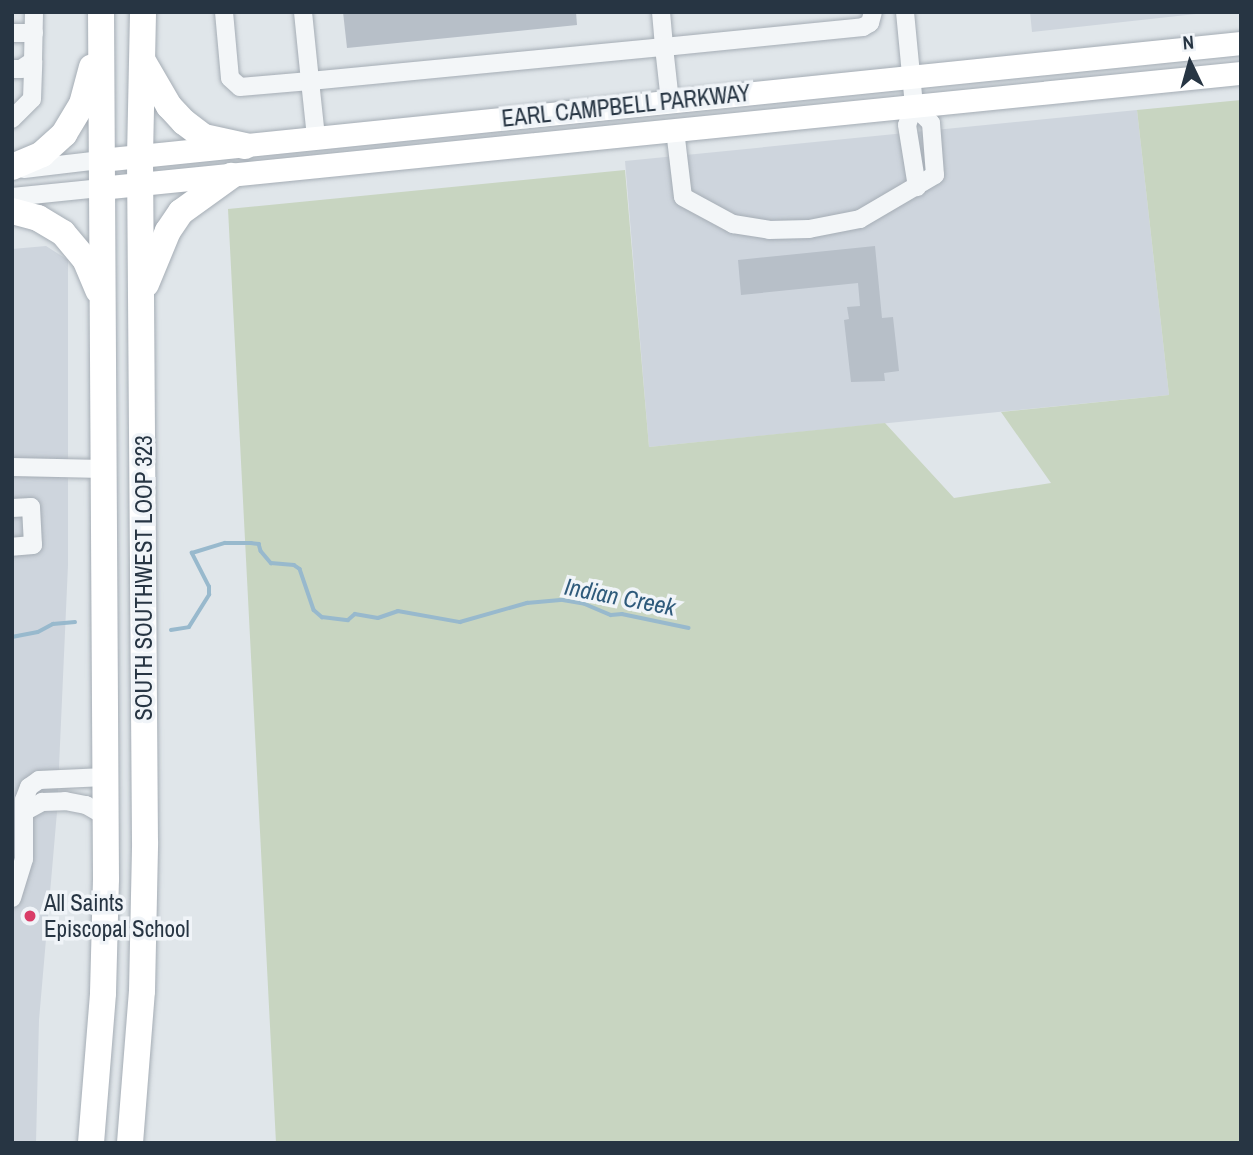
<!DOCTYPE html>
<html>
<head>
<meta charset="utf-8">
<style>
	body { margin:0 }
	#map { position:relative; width:1253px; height:1155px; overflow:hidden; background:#e0e6ea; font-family:"Archivo Narrow",sans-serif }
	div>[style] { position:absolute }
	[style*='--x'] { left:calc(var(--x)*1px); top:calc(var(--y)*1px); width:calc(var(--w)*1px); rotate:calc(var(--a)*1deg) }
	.built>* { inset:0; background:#ced5dd }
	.green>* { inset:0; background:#c8d5c1 }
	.stream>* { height:3.5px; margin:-1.75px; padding:0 1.75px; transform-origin:1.75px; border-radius:1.75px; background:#98b9cd }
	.building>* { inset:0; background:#b7bfc8 }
	.roads { filter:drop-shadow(0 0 2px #a5adb5) drop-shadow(0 0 2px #a5adb5) }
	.minor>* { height:18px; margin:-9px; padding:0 9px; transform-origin:9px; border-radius:9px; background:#f3f6f8 }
	.major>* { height:23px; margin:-11.5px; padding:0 11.5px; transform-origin:11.5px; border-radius:11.5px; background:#fff }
	.highway>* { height:26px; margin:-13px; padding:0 13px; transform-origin:13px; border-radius:13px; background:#fff }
	.dots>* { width:19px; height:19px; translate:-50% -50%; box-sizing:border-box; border:4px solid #f0f4f8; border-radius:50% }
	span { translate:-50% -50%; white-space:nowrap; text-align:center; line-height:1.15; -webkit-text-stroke:7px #f0f4f8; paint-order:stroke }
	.street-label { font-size:23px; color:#273543 }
	.poi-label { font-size:23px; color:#273543 }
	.left { translate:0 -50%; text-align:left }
	.water-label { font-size:24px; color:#2e5a7b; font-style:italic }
	.frame { position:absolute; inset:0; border:14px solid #273543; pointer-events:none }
	.north { position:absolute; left:1155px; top:28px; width:70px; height:70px; -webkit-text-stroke:5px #f0f4f8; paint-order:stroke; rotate:355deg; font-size:19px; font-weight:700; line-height:28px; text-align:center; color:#273543 }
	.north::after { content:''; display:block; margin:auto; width:24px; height:32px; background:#273543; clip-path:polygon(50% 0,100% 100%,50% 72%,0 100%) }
</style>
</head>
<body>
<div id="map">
	<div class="built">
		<div style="clip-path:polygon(1030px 12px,1214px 12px,1032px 32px)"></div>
		<div style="clip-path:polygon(1137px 110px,1169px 395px,649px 447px,625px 161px)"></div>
		<div style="clip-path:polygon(46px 246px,68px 260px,68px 565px,57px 812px,39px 1020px,36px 1143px,12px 1143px,12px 249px)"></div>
	</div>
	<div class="green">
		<div style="clip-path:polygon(1241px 100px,1241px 1143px,276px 1143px,228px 209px,625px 170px,649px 447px,885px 423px,954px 498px,1051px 483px,1001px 412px,1169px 395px,1137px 110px)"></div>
	</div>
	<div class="stream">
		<div style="--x:171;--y:630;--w:18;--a:-9"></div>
		<div style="--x:189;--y:627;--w:38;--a:-58"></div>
		<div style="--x:209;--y:595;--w:8;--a:-90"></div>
		<div style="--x:209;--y:587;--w:38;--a:-117"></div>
		<div style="--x:192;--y:553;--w:34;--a:-17"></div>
		<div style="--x:225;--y:543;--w:26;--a:0"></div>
		<div style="--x:251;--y:543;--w:8;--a:7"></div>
		<div style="--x:259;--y:544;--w:7;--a:74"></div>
		<div style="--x:261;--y:551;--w:16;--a:50"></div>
		<div style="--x:271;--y:563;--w:23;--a:5"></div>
		<div style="--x:294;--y:565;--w:7;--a:34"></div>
		<div style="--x:300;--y:569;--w:43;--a:71.1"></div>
		<div style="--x:314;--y:610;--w:11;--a:41"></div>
		<div style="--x:322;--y:617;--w:26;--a:7"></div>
		<div style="--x:348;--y:620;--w:9;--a:-41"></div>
		<div style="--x:355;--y:614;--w:23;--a:10"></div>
		<div style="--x:378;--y:618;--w:21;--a:-19"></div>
		<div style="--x:398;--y:611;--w:63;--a:10.1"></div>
		<div style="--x:460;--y:622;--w:70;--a:-15.8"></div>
		<div style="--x:527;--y:603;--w:36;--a:-5"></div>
		<div style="--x:563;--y:600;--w:22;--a:10"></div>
		<div style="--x:585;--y:604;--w:28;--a:23"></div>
		<div style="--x:611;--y:615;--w:11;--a:-5"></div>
		<div style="--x:622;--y:614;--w:68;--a:11.8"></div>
		<div style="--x:12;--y:637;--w:26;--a:-11"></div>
		<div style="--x:38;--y:632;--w:17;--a:-28"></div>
		<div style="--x:53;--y:624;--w:22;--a:-5"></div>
	</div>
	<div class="building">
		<div style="clip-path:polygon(343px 12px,576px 12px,577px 25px,347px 48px)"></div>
		<div style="clip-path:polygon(875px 246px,882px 318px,893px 317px,899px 371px,884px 373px,885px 381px,851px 382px,844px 320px,849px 319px,847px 307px,860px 306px,858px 283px,741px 295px,738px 260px)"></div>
	</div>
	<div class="roads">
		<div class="minor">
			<div style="--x:224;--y:12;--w:66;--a:84.8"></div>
			<div style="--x:230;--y:78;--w:13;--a:42"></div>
			<div style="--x:240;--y:87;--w:70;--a:-4.9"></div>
			<div style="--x:310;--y:81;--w:69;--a:-95.8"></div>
			<div style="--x:661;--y:12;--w:35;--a:85"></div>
			<div style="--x:664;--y:47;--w:200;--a:-5.7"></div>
			<div style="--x:863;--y:27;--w:8;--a:-30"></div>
			<div style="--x:870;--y:23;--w:11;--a:-75"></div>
			<div style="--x:905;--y:12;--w:94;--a:84.5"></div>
			<div style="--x:914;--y:106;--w:20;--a:110"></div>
			<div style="--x:907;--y:125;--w:63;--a:80.8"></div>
			<div style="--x:12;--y:33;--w:22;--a:0"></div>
			<div style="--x:12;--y:69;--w:9;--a:0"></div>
			<div style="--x:21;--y:69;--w:14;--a:-34"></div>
			<div style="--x:33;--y:61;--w:49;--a:-88.8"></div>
			<div style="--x:12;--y:119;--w:28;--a:-45"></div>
			<div style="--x:32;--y:99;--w:38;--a:-88"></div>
			<div style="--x:675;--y:130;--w:67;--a:83.2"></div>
			<div style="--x:683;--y:197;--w:57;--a:28.4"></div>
			<div style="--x:733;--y:224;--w:36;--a:9"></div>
			<div style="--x:769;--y:230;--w:40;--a:-1.4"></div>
			<div style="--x:809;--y:229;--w:52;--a:-11.1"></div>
			<div style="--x:860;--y:219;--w:87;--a:-30.4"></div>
			<div style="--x:935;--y:175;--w:52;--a:-94.4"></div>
			<div style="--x:931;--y:123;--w:24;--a:-135"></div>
			<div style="--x:316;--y:137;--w:56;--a:-96.1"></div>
			<div style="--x:310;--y:81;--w:356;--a:-5.5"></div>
			<div style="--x:664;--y:47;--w:54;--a:83.7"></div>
			<div style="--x:24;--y:169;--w:78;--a:-6.7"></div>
			<div style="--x:12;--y:197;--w:88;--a:-5.8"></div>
			<div style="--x:12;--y:467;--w:91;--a:1.3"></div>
			<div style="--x:12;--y:508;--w:19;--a:-3"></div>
			<div style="--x:31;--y:507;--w:38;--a:87"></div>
			<div style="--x:33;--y:545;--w:21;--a:175"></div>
			<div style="--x:24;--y:812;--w:21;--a:-29"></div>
			<div style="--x:42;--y:802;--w:23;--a:-2"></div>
			<div style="--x:65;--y:801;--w:21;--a:11"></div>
			<div style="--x:86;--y:805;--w:22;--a:30"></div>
			<div style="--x:12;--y:898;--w:41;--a:-72.9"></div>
			<div style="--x:24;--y:859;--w:59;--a:-90"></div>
			<div style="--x:24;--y:800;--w:14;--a:-69"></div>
			<div style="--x:29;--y:787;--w:12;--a:-35"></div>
			<div style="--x:39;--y:780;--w:66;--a:-2.6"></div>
		</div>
		<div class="major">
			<div style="--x:101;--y:160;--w:1146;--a:-5.86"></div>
			<div style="--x:100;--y:188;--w:1147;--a:-5.76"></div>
		</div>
		<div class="highway">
			<div style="--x:144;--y:63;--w:50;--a:59.8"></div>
			<div style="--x:169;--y:106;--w:22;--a:47"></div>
			<div style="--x:184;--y:122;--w:25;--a:37"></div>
			<div style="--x:204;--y:137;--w:42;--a:12.4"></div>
			<div style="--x:12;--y:167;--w:33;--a:-23"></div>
			<div style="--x:42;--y:154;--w:30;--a:-42"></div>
			<div style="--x:64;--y:134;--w:35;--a:-59"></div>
			<div style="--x:82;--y:104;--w:38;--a:-75"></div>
			<div style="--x:12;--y:211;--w:27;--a:15"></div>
			<div style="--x:38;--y:218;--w:29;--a:31"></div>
			<div style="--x:63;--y:233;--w:34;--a:50"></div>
			<div style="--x:85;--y:259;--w:34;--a:67"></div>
			<div style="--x:146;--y:284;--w:57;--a:-67.5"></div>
			<div style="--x:168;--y:231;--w:23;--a:-56"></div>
			<div style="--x:181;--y:212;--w:62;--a:-35.8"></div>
			<div style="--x:91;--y:1143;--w:150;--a:-85.4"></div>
			<div style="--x:103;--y:993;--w:114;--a:-88.5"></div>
			<div style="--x:106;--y:879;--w:867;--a:-90.33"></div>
			<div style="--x:130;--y:1143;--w:152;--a:-85.5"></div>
			<div style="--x:142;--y:991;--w:149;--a:-88.8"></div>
			<div style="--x:145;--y:842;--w:685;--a:-90.42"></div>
			<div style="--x:140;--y:157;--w:145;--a:-88.8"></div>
		</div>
	</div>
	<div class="dots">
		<div style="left:30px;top:916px;background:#d93c67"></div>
	</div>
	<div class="street-label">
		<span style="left:626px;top:106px;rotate:-6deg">EARL CAMPBELL PARKWAY</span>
		<span style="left:144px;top:578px;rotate:-90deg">SOUTH SOUTHWEST LOOP 323</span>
	</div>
	<div class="poi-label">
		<span class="left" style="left:44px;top:916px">All Saints<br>Episcopal School</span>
	</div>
	<div class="water-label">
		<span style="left:620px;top:597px;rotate:11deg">Indian Creek</span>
	</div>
	<div class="frame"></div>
	<div class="north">N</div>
</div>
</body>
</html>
